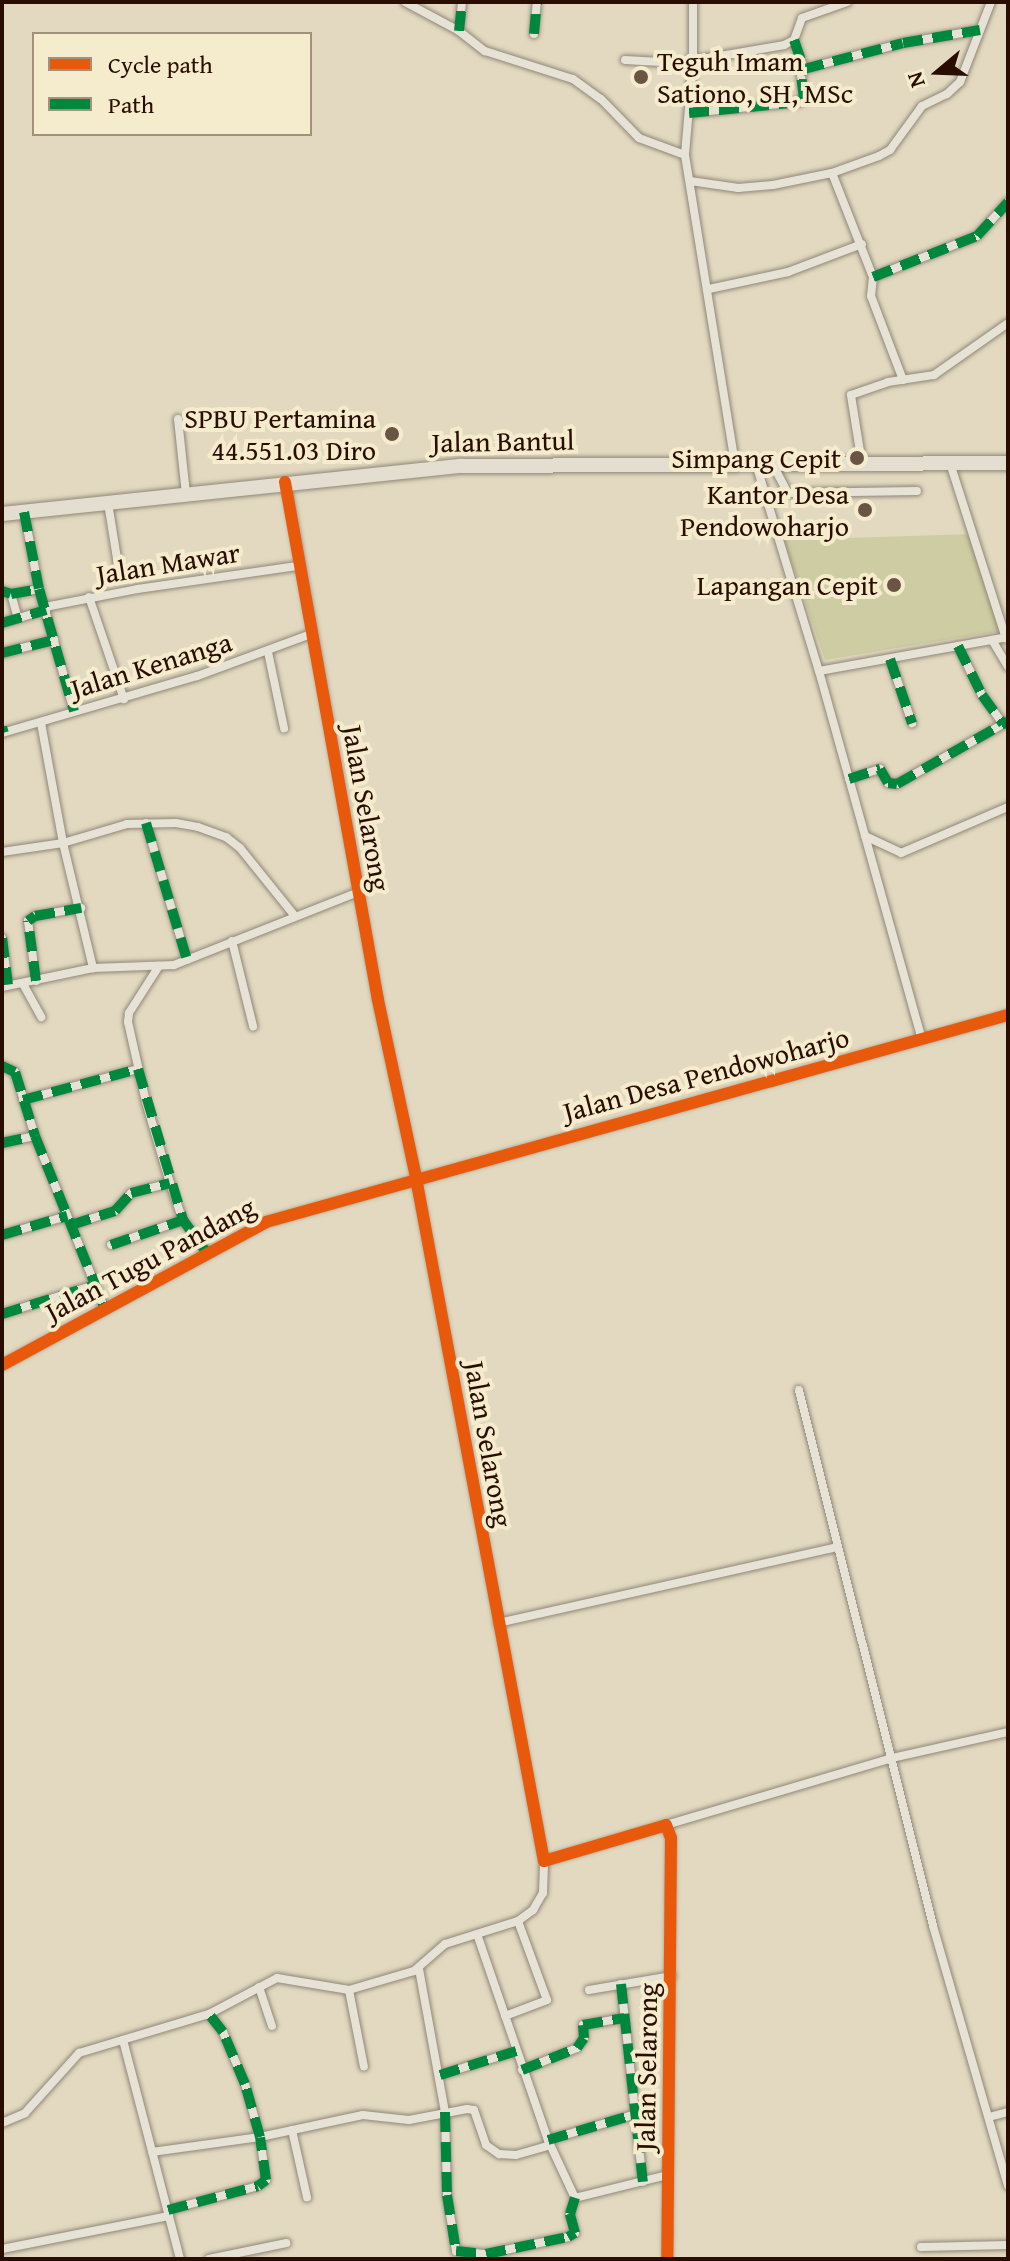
<!DOCTYPE html>
<html>
<head>
<meta charset="utf-8">
<style>
	body { margin:0 }
	#map { position:relative; width:1010px; height:2261px; overflow:hidden; background:#e2d9c0; font-family:"Gentium Book Plus",serif }
	div>[style] { position:absolute }
	[style*='--x'] { left:calc(var(--x)*1px); top:calc(var(--y)*1px); width:calc(var(--w)*1px); rotate:calc(var(--a)*1deg) }
	.green>* { inset:0; background:#cecca2 }
	.roads { filter:drop-shadow(0 0 2px #908677) drop-shadow(0 0 2px #908677) }
	.street>* { height:8px; margin:-4px; padding:0 4px; transform-origin:4px; border-radius:4px; background:#e7e2d6 }
	.primary>* { height:14px; margin:-7px; padding:0 7px; transform-origin:7px; border-radius:7px; background:#e3decf }
	.quiet>* { height:10px; margin-top:-5px; transform-origin:0; background:repeating-linear-gradient(90deg,#00873e 0 20px,transparent 0 30px) }
	.cycleway>* { height:12px; margin:-6px; padding:0 6px; transform-origin:6px; border-radius:6px; background:#e8590c }
	.dots>* { width:22px; height:22px; translate:-50% -50%; box-sizing:border-box; border:4px solid #f5ebcd; border-radius:50% }
	span { translate:-50% -50%; white-space:nowrap; text-align:center; line-height:1.15; -webkit-text-stroke:8px #f5ebcd; paint-order:stroke }
	.poi-label { font-size:28px; color:#290d01 }
	.left { translate:0 -50%; text-align:left }
	.right { translate:-100% -50%; text-align:right }
	.street-label { font-size:28px; color:#290d01 }
	.frame { position:absolute; inset:0; border:4px solid #290d01; pointer-events:none }
	.legend { position:absolute; left:32px; top:32px; width:280px; height:104px; box-sizing:border-box; background:#f5ebcd; border:2px solid #a3927b; margin:0; padding:10px 14px; list-style:none; font-size:24px; color:#290d01 }
	.legend li { display:flex; align-items:center; gap:16px; height:40px }
	.legend b { width:40px; border:2px solid #a3927b }
	.north { position:absolute; left:898px; top:32px; width:80px; height:80px; -webkit-text-stroke:6px #f5ebcd; paint-order:stroke; rotate:251deg; font-size:22px; font-weight:700; line-height:32px; text-align:center; color:#290d01 }
	.north::after { content:''; display:block; margin:auto; width:28px; height:36px; background:#290d01; clip-path:polygon(50% 0,100% 100%,50% 72%,0 100%) }
</style>
</head>
<body>
<div id="map">
	<div class="green">
		<div style="clip-path:polygon(973px 534px,1001px 631px,825px 660px,784px 540px)"></div>
	</div>
	<div class="roads">
		<div class="street">
			<div style="--x:405;--y:2;--w:61;--a:28.2"></div>
			<div style="--x:459;--y:31;--w:33;--a:38"></div>
			<div style="--x:485;--y:51;--w:92;--a:17.7"></div>
			<div style="--x:573;--y:79;--w:34;--a:36"></div>
			<div style="--x:601;--y:99;--w:54;--a:45.7"></div>
			<div style="--x:639;--y:138;--w:49;--a:20.3"></div>
			<div style="--x:693;--y:2;--w:59;--a:90"></div>
			<div style="--x:693;--y:61;--w:94;--a:94.9"></div>
			<div style="--x:685;--y:155;--w:313;--a:80.8"></div>
			<div style="--x:459;--y:31;--w:29;--a:-84"></div>
			<div style="--x:534;--y:34;--w:32;--a:-85"></div>
			<div style="--x:794;--y:40;--w:31;--a:71"></div>
			<div style="--x:625;--y:60;--w:54;--a:3.2"></div>
			<div style="--x:679;--y:63;--w:107;--a:-9.7"></div>
			<div style="--x:784;--y:45;--w:11;--a:-27"></div>
			<div style="--x:794;--y:40;--w:23;--a:-70"></div>
			<div style="--x:802;--y:18;--w:48;--a:-19.6"></div>
			<div style="--x:689;--y:113;--w:111;--a:-5.7"></div>
			<div style="--x:799;--y:102;--w:6;--a:-31"></div>
			<div style="--x:804;--y:99;--w:26;--a:-97"></div>
			<div style="--x:801;--y:73;--w:5;--a:-53"></div>
			<div style="--x:804;--y:69;--w:102;--a:-14.7"></div>
			<div style="--x:903;--y:43;--w:78;--a:-9.6"></div>
			<div style="--x:832;--y:173;--w:112;--a:68.5"></div>
			<div style="--x:690;--y:181;--w:49;--a:8.3"></div>
			<div style="--x:738;--y:188;--w:35;--a:-5"></div>
			<div style="--x:773;--y:185;--w:60;--a:-11.5"></div>
			<div style="--x:832;--y:173;--w:50;--a:-19.9"></div>
			<div style="--x:879;--y:156;--w:13;--a:-29"></div>
			<div style="--x:890;--y:150;--w:54;--a:-54"></div>
			<div style="--x:922;--y:106;--w:28;--a:-26"></div>
			<div style="--x:947;--y:94;--w:18;--a:-43"></div>
			<div style="--x:960;--y:82;--w:86;--a:-68.8"></div>
			<div style="--x:873;--y:277;--w:112;--a:-21.5"></div>
			<div style="--x:977;--y:236;--w:46;--a:-47.6"></div>
			<div style="--x:873;--y:277;--w:19;--a:96"></div>
			<div style="--x:871;--y:296;--w:90;--a:69.1"></div>
			<div style="--x:709;--y:289;--w:81;--a:-12.1"></div>
			<div style="--x:788;--y:272;--w:79;--a:-20.7"></div>
			<div style="--x:178;--y:419;--w:75;--a:83.9"></div>
			<div style="--x:950;--y:463;--w:184;--a:72.3"></div>
			<div style="--x:756;--y:464;--w:216;--a:73.1"></div>
			<div style="--x:819;--y:671;--w:382;--a:74.4"></div>
			<div style="--x:862;--y:464;--w:70;--a:-99.1"></div>
			<div style="--x:851;--y:395;--w:39;--a:-19"></div>
			<div style="--x:888;--y:382;--w:47;--a:-8.7"></div>
			<div style="--x:934;--y:375;--w:90;--a:-35.1"></div>
			<div style="--x:773;--y:465;--w:32;--a:62"></div>
			<div style="--x:788;--y:493;--w:129;--a:-0.9"></div>
			<div style="--x:286;--y:483;--w:525;--a:79.91"></div>
			<div style="--x:378;--y:1000;--w:182;--a:77.9"></div>
			<div style="--x:416;--y:1178;--w:695;--a:79.39"></div>
			<div style="--x:544;--y:1861;--w:127;--a:-16.4"></div>
			<div style="--x:666;--y:1825;--w:14;--a:69"></div>
			<div style="--x:671;--y:1838;--w:421;--a:90.5"></div>
			<div style="--x:108;--y:503;--w:69;--a:80.8"></div>
			<div style="--x:24;--y:512;--w:78;--a:79"></div>
			<div style="--x:39;--y:589;--w:127;--a:74"></div>
			<div style="--x:2;--y:591;--w:9;--a:18"></div>
			<div style="--x:11;--y:594;--w:28;--a:-10"></div>
			<div style="--x:11;--y:594;--w:25;--a:74"></div>
			<div style="--x:89;--y:597;--w:108;--a:71.1"></div>
			<div style="--x:45;--y:607;--w:95;--a:-11"></div>
			<div style="--x:138;--y:589;--w:162;--a:-8.2"></div>
			<div style="--x:2;--y:623;--w:46;--a:-16.5"></div>
			<div style="--x:992;--y:640;--w:31;--a:59"></div>
			<div style="--x:958;--y:646;--w:55;--a:63.9"></div>
			<div style="--x:982;--y:695;--w:36;--a:54"></div>
			<div style="--x:1003;--y:724;--w:5;--a:-22"></div>
			<div style="--x:268;--y:652;--w:78;--a:78.1"></div>
			<div style="--x:2;--y:653;--w:54;--a:-14"></div>
			<div style="--x:890;--y:659;--w:68;--a:71"></div>
			<div style="--x:819;--y:671;--w:192;--a:-10.2"></div>
			<div style="--x:41;--y:723;--w:122;--a:79.6"></div>
			<div style="--x:63;--y:843;--w:129;--a:76.5"></div>
			<div style="--x:2;--y:733;--w:203;--a:-16.3"></div>
			<div style="--x:197;--y:676;--w:121;--a:-20.2"></div>
			<div style="--x:849;--y:779;--w:33;--a:-18"></div>
			<div style="--x:880;--y:769;--w:16;--a:60"></div>
			<div style="--x:888;--y:783;--w:9;--a:6"></div>
			<div style="--x:897;--y:784;--w:122;--a:-29.5"></div>
			<div style="--x:146;--y:823;--w:143;--a:73.3"></div>
			<div style="--x:865;--y:836;--w:40;--a:25"></div>
			<div style="--x:901;--y:853;--w:116;--a:-23.3"></div>
			<div style="--x:2;--y:852;--w:62;--a:-8.4"></div>
			<div style="--x:63;--y:843;--w:67;--a:-16.5"></div>
			<div style="--x:127;--y:824;--w:49;--a:-1.2"></div>
			<div style="--x:176;--y:823;--w:22;--a:10"></div>
			<div style="--x:198;--y:827;--w:30;--a:20"></div>
			<div style="--x:226;--y:837;--w:18;--a:38"></div>
			<div style="--x:240;--y:848;--w:86;--a:51.1"></div>
			<div style="--x:2;--y:938;--w:47;--a:82.7"></div>
			<div style="--x:232;--y:941;--w:88;--a:76.1"></div>
			<div style="--x:159;--y:966;--w:56;--a:122.6"></div>
			<div style="--x:129;--y:1013;--w:9;--a:96"></div>
			<div style="--x:128;--y:1022;--w:82;--a:77.3"></div>
			<div style="--x:146;--y:1102;--w:84;--a:73.5"></div>
			<div style="--x:170;--y:1183;--w:39;--a:71"></div>
			<div style="--x:183;--y:1220;--w:41;--a:54"></div>
			<div style="--x:36;--y:981;--w:61;--a:-97.6"></div>
			<div style="--x:28;--y:921;--w:9;--a:-36"></div>
			<div style="--x:35;--y:916;--w:47;--a:-9.9"></div>
			<div style="--x:23;--y:984;--w:38;--a:61"></div>
			<div style="--x:2;--y:987;--w:93;--a:-11.8"></div>
			<div style="--x:93;--y:968;--w:81;--a:-2.1"></div>
			<div style="--x:174;--y:965;--w:198;--a:-21.6"></div>
			<div style="--x:2;--y:1066;--w:14;--a:25"></div>
			<div style="--x:15;--y:1072;--w:67;--a:72.6"></div>
			<div style="--x:35;--y:1136;--w:187;--a:68"></div>
			<div style="--x:23;--y:1100;--w:119;--a:-15.1"></div>
			<div style="--x:2;--y:1143;--w:34;--a:-12"></div>
			<div style="--x:71;--y:1225;--w:46;--a:-17.7"></div>
			<div style="--x:115;--y:1211;--w:24;--a:-48"></div>
			<div style="--x:131;--y:1193;--w:40;--a:-14.4"></div>
			<div style="--x:2;--y:1235;--w:68;--a:-16.3"></div>
			<div style="--x:111;--y:1245;--w:76;--a:-19.1"></div>
			<div style="--x:2;--y:1314;--w:97;--a:-17.3"></div>
			<div style="--x:2;--y:1365;--w:300;--a:-28.4"></div>
			<div style="--x:266;--y:1222;--w:770;--a:-15.59"></div>
			<div style="--x:799;--y:1390;--w:552;--a:75.96"></div>
			<div style="--x:933;--y:1926;--w:270;--a:73.9"></div>
			<div style="--x:498;--y:1623;--w:348;--a:-12.6"></div>
			<div style="--x:666;--y:1825;--w:236;--a:-16.5"></div>
			<div style="--x:892;--y:1758;--w:119;--a:-12.6"></div>
			<div style="--x:477;--y:1934;--w:218;--a:71"></div>
			<div style="--x:548;--y:2140;--w:64;--a:65"></div>
			<div style="--x:419;--y:1969;--w:145;--a:79.7"></div>
			<div style="--x:445;--y:2112;--w:83;--a:88.6"></div>
			<div style="--x:447;--y:2195;--w:57;--a:80.9"></div>
			<div style="--x:456;--y:2251;--w:30;--a:6"></div>
			<div style="--x:486;--y:2254;--w:84;--a:-11.7"></div>
			<div style="--x:568;--y:2237;--w:8;--a:-30"></div>
			<div style="--x:575;--y:2233;--w:20;--a:-105"></div>
			<div style="--x:570;--y:2214;--w:17;--a:-73"></div>
			<div style="--x:621;--y:1984;--w:199;--a:83.7"></div>
			<div style="--x:259;--y:1987;--w:41;--a:71.6"></div>
			<div style="--x:349;--y:1990;--w:78;--a:79"></div>
			<div style="--x:589;--y:1990;--w:84;--a:-9.6"></div>
			<div style="--x:505;--y:2016;--w:45;--a:-20.9"></div>
			<div style="--x:547;--y:2000;--w:84;--a:-110.2"></div>
			<div style="--x:123;--y:2040;--w:226;--a:75.4"></div>
			<div style="--x:522;--y:2070;--w:59;--a:-21.8"></div>
			<div style="--x:577;--y:2048;--w:12;--a:-55"></div>
			<div style="--x:584;--y:2038;--w:13;--a:-94"></div>
			<div style="--x:583;--y:2025;--w:42;--a:-9.7"></div>
			<div style="--x:440;--y:2075;--w:80;--a:-17.5"></div>
			<div style="--x:989;--y:2117;--w:20;--a:-15"></div>
			<div style="--x:2;--y:2123;--w:25;--a:-23"></div>
			<div style="--x:25;--y:2113;--w:81;--a:-48"></div>
			<div style="--x:79;--y:2053;--w:136;--a:-16.7"></div>
			<div style="--x:209;--y:2014;--w:77;--a:-27.9"></div>
			<div style="--x:277;--y:1978;--w:73;--a:9.5"></div>
			<div style="--x:349;--y:1990;--w:68;--a:-16.3"></div>
			<div style="--x:414;--y:1971;--w:41;--a:-41.1"></div>
			<div style="--x:445;--y:1944;--w:77;--a:-17.5"></div>
			<div style="--x:518;--y:1921;--w:19;--a:-36"></div>
			<div style="--x:533;--y:1910;--w:20;--a:-60"></div>
			<div style="--x:543;--y:1893;--w:32;--a:-88"></div>
			<div style="--x:292;--y:2130;--w:69;--a:77.4"></div>
			<div style="--x:548;--y:2140;--w:89;--a:-16.4"></div>
			<div style="--x:152;--y:2152;--w:109;--a:-7.9"></div>
			<div style="--x:260;--y:2137;--w:105;--a:-12.1"></div>
			<div style="--x:363;--y:2115;--w:46;--a:6.2"></div>
			<div style="--x:409;--y:2120;--w:59;--a:-10.7"></div>
			<div style="--x:467;--y:2109;--w:7;--a:8"></div>
			<div style="--x:474;--y:2110;--w:37;--a:71"></div>
			<div style="--x:486;--y:2145;--w:16;--a:35"></div>
			<div style="--x:499;--y:2154;--w:17;--a:3"></div>
			<div style="--x:516;--y:2155;--w:35;--a:-16"></div>
			<div style="--x:575;--y:2198;--w:95;--a:-14"></div>
			<div style="--x:168;--y:2210;--w:93;--a:-14.9"></div>
			<div style="--x:258;--y:2186;--w:10;--a:-37"></div>
			<div style="--x:266;--y:2180;--w:43;--a:-97.9"></div>
			<div style="--x:260;--y:2137;--w:55;--a:-105.8"></div>
			<div style="--x:245;--y:2084;--w:56;--a:-112.9"></div>
			<div style="--x:223;--y:2032;--w:23;--a:-128"></div>
			<div style="--x:921;--y:2247;--w:87;--a:-1.3"></div>
			<div style="--x:2;--y:2249;--w:170;--a:-11.2"></div>
			<div style="--x:209;--y:2259;--w:79;--a:-11.7"></div>
		</div>
		<div class="primary">
			<div style="--x:2;--y:514;--w:462;--a:-6"></div>
			<div style="--x:462;--y:466;--w:546;--a:-0.31"></div>
		</div>
	</div>
	<div class="quiet">
		<div style="--x:459;--y:31;--w:29;--a:-84"></div>
		<div style="--x:534;--y:34;--w:32;--a:-85"></div>
		<div style="--x:794;--y:40;--w:31;--a:71"></div>
		<div style="--x:689;--y:113;--w:111;--a:-5.7"></div>
		<div style="--x:799;--y:102;--w:6;--a:-31"></div>
		<div style="--x:804;--y:99;--w:26;--a:-97"></div>
		<div style="--x:801;--y:73;--w:5;--a:-53"></div>
		<div style="--x:804;--y:69;--w:102;--a:-14.7"></div>
		<div style="--x:903;--y:43;--w:78;--a:-9.6"></div>
		<div style="--x:873;--y:277;--w:112;--a:-21.5"></div>
		<div style="--x:977;--y:236;--w:46;--a:-47.6"></div>
		<div style="--x:24;--y:512;--w:78;--a:79"></div>
		<div style="--x:39;--y:589;--w:127;--a:74"></div>
		<div style="--x:2;--y:591;--w:9;--a:18"></div>
		<div style="--x:11;--y:594;--w:28;--a:-10"></div>
		<div style="--x:2;--y:623;--w:46;--a:-16.5"></div>
		<div style="--x:958;--y:646;--w:55;--a:63.9"></div>
		<div style="--x:982;--y:695;--w:36;--a:54"></div>
		<div style="--x:1003;--y:724;--w:5;--a:-22"></div>
		<div style="--x:2;--y:653;--w:54;--a:-14"></div>
		<div style="--x:890;--y:659;--w:68;--a:71"></div>
		<div style="--x:2;--y:727;--w:6;--a:72"></div>
		<div style="--x:849;--y:779;--w:33;--a:-18"></div>
		<div style="--x:880;--y:769;--w:16;--a:60"></div>
		<div style="--x:888;--y:783;--w:9;--a:6"></div>
		<div style="--x:897;--y:784;--w:122;--a:-29.5"></div>
		<div style="--x:146;--y:823;--w:143;--a:73.3"></div>
		<div style="--x:2;--y:938;--w:47;--a:82.7"></div>
		<div style="--x:36;--y:981;--w:61;--a:-97.6"></div>
		<div style="--x:28;--y:921;--w:9;--a:-36"></div>
		<div style="--x:35;--y:916;--w:47;--a:-9.9"></div>
		<div style="--x:2;--y:1066;--w:14;--a:25"></div>
		<div style="--x:15;--y:1072;--w:67;--a:72.6"></div>
		<div style="--x:35;--y:1136;--w:187;--a:68"></div>
		<div style="--x:23;--y:1100;--w:119;--a:-15.1"></div>
		<div style="--x:138;--y:1069;--w:158;--a:73.4"></div>
		<div style="--x:183;--y:1220;--w:41;--a:54"></div>
		<div style="--x:2;--y:1143;--w:34;--a:-12"></div>
		<div style="--x:71;--y:1225;--w:46;--a:-17.7"></div>
		<div style="--x:115;--y:1211;--w:24;--a:-48"></div>
		<div style="--x:131;--y:1193;--w:40;--a:-14.4"></div>
		<div style="--x:2;--y:1235;--w:68;--a:-16.3"></div>
		<div style="--x:111;--y:1245;--w:76;--a:-19.1"></div>
		<div style="--x:2;--y:1314;--w:97;--a:-17.3"></div>
		<div style="--x:621;--y:1984;--w:199;--a:83.7"></div>
		<div style="--x:522;--y:2070;--w:59;--a:-21.8"></div>
		<div style="--x:577;--y:2048;--w:12;--a:-55"></div>
		<div style="--x:584;--y:2038;--w:13;--a:-94"></div>
		<div style="--x:583;--y:2025;--w:42;--a:-9.7"></div>
		<div style="--x:440;--y:2075;--w:80;--a:-17.5"></div>
		<div style="--x:445;--y:2112;--w:83;--a:88.6"></div>
		<div style="--x:447;--y:2195;--w:57;--a:80.9"></div>
		<div style="--x:456;--y:2251;--w:30;--a:6"></div>
		<div style="--x:486;--y:2254;--w:84;--a:-11.7"></div>
		<div style="--x:568;--y:2237;--w:8;--a:-30"></div>
		<div style="--x:575;--y:2233;--w:20;--a:-105"></div>
		<div style="--x:570;--y:2214;--w:17;--a:-73"></div>
		<div style="--x:548;--y:2140;--w:89;--a:-16.4"></div>
		<div style="--x:168;--y:2210;--w:93;--a:-14.9"></div>
		<div style="--x:258;--y:2186;--w:10;--a:-37"></div>
		<div style="--x:266;--y:2180;--w:43;--a:-97.9"></div>
		<div style="--x:260;--y:2137;--w:55;--a:-105.8"></div>
		<div style="--x:245;--y:2084;--w:56;--a:-112.9"></div>
		<div style="--x:223;--y:2032;--w:23;--a:-128"></div>
	</div>
	<div class="cycleway">
		<div style="--x:285;--y:482;--w:526;--a:79.82"></div>
		<div style="--x:378;--y:1000;--w:182;--a:77.9"></div>
		<div style="--x:416;--y:1178;--w:695;--a:79.39"></div>
		<div style="--x:544;--y:1861;--w:127;--a:-16.4"></div>
		<div style="--x:666;--y:1825;--w:14;--a:69"></div>
		<div style="--x:671;--y:1838;--w:421;--a:90.5"></div>
		<div style="--x:2;--y:1365;--w:300;--a:-28.4"></div>
		<div style="--x:266;--y:1222;--w:770;--a:-15.59"></div>
	</div>
	<div class="dots">
		<div style="left:641px;top:77px;background:#6a5444"></div>
		<div style="left:392px;top:434px;background:#6a5444"></div>
		<div style="left:857px;top:458px;background:#6a5444"></div>
		<div style="left:865px;top:510px;background:#6a5444"></div>
		<div style="left:894px;top:585px;background:#6a5444"></div>
	</div>
	<div class="poi-label">
		<span class="left" style="left:657px;top:77px">Teguh Imam<br>Sationo, SH, MSc</span>
		<span class="right" style="left:376px;top:434px">SPBU Pertamina<br>44.551.03 Diro</span>
		<span class="right" style="left:841px;top:458px">Simpang Cepit</span>
		<span class="right" style="left:849px;top:510px">Kantor Desa<br>Pendowoharjo</span>
		<span class="right" style="left:878px;top:585px">Lapangan Cepit</span>
	</div>
	<div class="street-label">
		<span style="left:503px;top:441px;rotate:-1deg">Jalan Bantul</span>
		<span style="left:168px;top:563px;rotate:-9deg">Jalan Mawar</span>
		<span style="left:151px;top:665px;rotate:-17deg">Jalan Kenanga</span>
		<span style="left:367px;top:808px;rotate:80deg">Jalan Selarong</span>
		<span style="left:706px;top:1074px;rotate:-15deg">Jalan Desa Pendowoharjo</span>
		<span style="left:150px;top:1259px;rotate:-28deg">Jalan Tugu Pandang</span>
		<span style="left:489px;top:1444px;rotate:80deg">Jalan Selarong</span>
		<span style="left:646px;top:2067px;rotate:-89deg">Jalan Selarong</span>
	</div>
	<div class="frame"></div>
	<ul class="legend">
	<li><b style="height:10px;background:#e8590c"></b>Cycle path</li>
	<li><b style="height:10px;background:#00873e"></b>Path</li>
	</ul>
	<div class="north">N</div>
</div>
</body>
</html>
